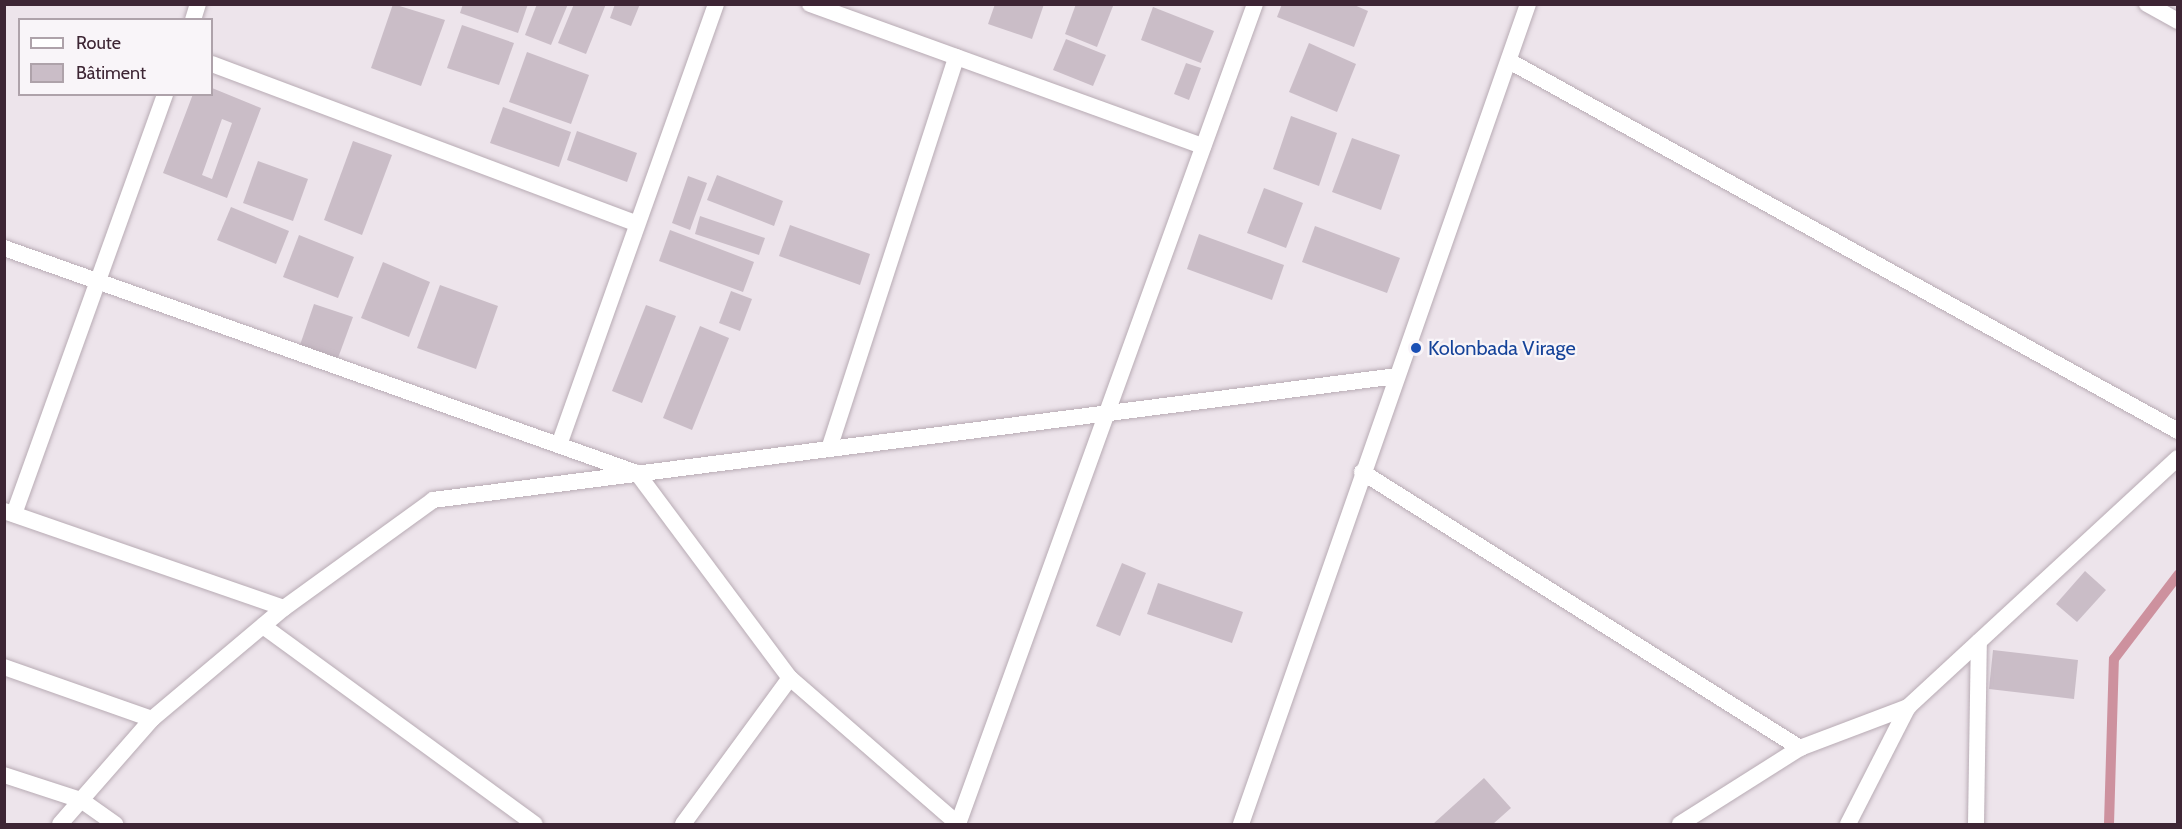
<!DOCTYPE html>
<html>
<head>
<meta charset="utf-8">
<style>
	body { margin:0 }
	#map { position:relative; width:2182px; height:829px; overflow:hidden; background:#ede4eb; font-family:Cabin,sans-serif }
	div>[style] { position:absolute }
	[style*='--x'] { left:calc(var(--x)*1px); top:calc(var(--y)*1px); width:calc(var(--w)*1px); rotate:calc(var(--a)*1deg) }
	.stream>* { height:10px; margin:-5px; padding:0 5px; transform-origin:5px; border-radius:5px; background:#cd919e }
	.building>* { inset:0; background:#cabdc7 }
	.roads { filter:drop-shadow(0 0 2px #b8abb4) drop-shadow(0 0 2px #b8abb4) }
	.minor>* { height:16px; margin:-8px; padding:0 8px; transform-origin:8px; border-radius:8px; background:#fff }
	.dots>* { width:16px; height:16px; translate:-50% -50%; box-sizing:border-box; border:3px solid #f9f5f9; border-radius:50% }
	span { translate:-50% -50%; white-space:nowrap; text-align:center; line-height:1.15; -webkit-text-stroke:4.5px #f9f5f9; paint-order:stroke }
	.transit-label { font-size:20px; color:#164399 }
	.left { translate:0 -50%; text-align:left }
	.frame { position:absolute; inset:0; border:6px solid #3d2534; pointer-events:none }
	.legend { position:absolute; left:18px; top:18px; width:195px; height:78px; box-sizing:border-box; background:#f9f5f9; border:2px solid #aea2aa; margin:0; padding:8px 10px; list-style:none; font-size:18px; color:#3d2534 }
	.legend li { display:flex; align-items:center; gap:12px; height:30px }
	.legend b { width:30px; border:2px solid #aea2aa }
</style>
</head>
<body>
<div id="map">
	<div class="stream">
		<div style="--x:2109;--y:824;--w:165;--a:-88.3"></div>
		<div style="--x:2114;--y:659;--w:106;--a:-52.7"></div>
	</div>
	<div class="building">
		<div style="clip-path:polygon(393px 4px,445px 20px,421px 86px,371px 68px)"></div>
		<div style="clip-path:polygon(463px 4px,528px 4px,518px 33px,460px 13px)"></div>
		<div style="clip-path:polygon(537px 4px,568px 4px,551px 45px,525px 35px)"></div>
		<div style="clip-path:polygon(574px 4px,606px 4px,586px 54px,558px 43px)"></div>
		<div style="clip-path:polygon(615px 4px,640px 4px,631px 26px,610px 18px)"></div>
		<div style="clip-path:polygon(995px 4px,1044px 4px,1032px 39px,988px 24px)"></div>
		<div style="clip-path:polygon(1076px 4px,1113px 6px,1097px 47px,1065px 34px)"></div>
		<div style="clip-path:polygon(1282px 4px,1352px 4px,1368px 11px,1354px 47px,1277px 17px)"></div>
		<div style="clip-path:polygon(1153px 7px,1214px 31px,1201px 63px,1141px 40px)"></div>
		<div style="clip-path:polygon(462px 25px,514px 43px,499px 85px,447px 68px)"></div>
		<div style="clip-path:polygon(1066px 39px,1106px 55px,1093px 86px,1053px 70px)"></div>
		<div style="clip-path:polygon(1309px 43px,1356px 64px,1337px 112px,1289px 92px)"></div>
		<div style="clip-path:polygon(527px 52px,589px 75px,571px 124px,509px 102px)"></div>
		<div style="clip-path:polygon(1186px 63px,1201px 68px,1189px 100px,1174px 94px)"></div>
		<div style="clip-path:polygon(evenodd,212px 88px,261px 108px,227px 198px,163px 173px,193px 94px,212px 94px,212px 88px,222px 119px,232px 123px,212px 179px,202px 175px,222px 119px)"></div>
		<div style="clip-path:polygon(503px 107px,571px 132px,559px 167px,490px 143px)"></div>
		<div style="clip-path:polygon(1291px 116px,1337px 133px,1319px 186px,1273px 169px)"></div>
		<div style="clip-path:polygon(577px 131px,637px 153px,627px 182px,567px 160px)"></div>
		<div style="clip-path:polygon(1352px 138px,1400px 155px,1381px 210px,1332px 192px)"></div>
		<div style="clip-path:polygon(353px 141px,392px 155px,362px 235px,324px 220px)"></div>
		<div style="clip-path:polygon(258px 161px,308px 179px,293px 221px,243px 203px)"></div>
		<div style="clip-path:polygon(717px 175px,783px 201px,774px 226px,707px 200px)"></div>
		<div style="clip-path:polygon(688px 176px,707px 183px,690px 230px,672px 223px)"></div>
		<div style="clip-path:polygon(1264px 188px,1303px 203px,1286px 248px,1247px 233px)"></div>
		<div style="clip-path:polygon(231px 207px,289px 231px,276px 264px,217px 240px)"></div>
		<div style="clip-path:polygon(700px 216px,765px 238px,759px 255px,695px 234px)"></div>
		<div style="clip-path:polygon(790px 225px,870px 254px,860px 285px,779px 256px)"></div>
		<div style="clip-path:polygon(1315px 226px,1400px 258px,1387px 293px,1302px 262px)"></div>
		<div style="clip-path:polygon(670px 230px,754px 262px,743px 292px,659px 261px)"></div>
		<div style="clip-path:polygon(1199px 234px,1284px 265px,1272px 300px,1187px 269px)"></div>
		<div style="clip-path:polygon(299px 235px,354px 257px,338px 298px,283px 277px)"></div>
		<div style="clip-path:polygon(383px 262px,430px 282px,409px 337px,361px 318px)"></div>
		<div style="clip-path:polygon(440px 285px,498px 306px,476px 369px,417px 348px)"></div>
		<div style="clip-path:polygon(731px 291px,752px 299px,740px 331px,719px 323px)"></div>
		<div style="clip-path:polygon(314px 304px,353px 317px,338px 358px,300px 345px)"></div>
		<div style="clip-path:polygon(646px 305px,676px 316px,642px 403px,612px 391px)"></div>
		<div style="clip-path:polygon(700px 326px,729px 338px,692px 430px,663px 418px)"></div>
		<div style="clip-path:polygon(1122px 563px,1146px 573px,1120px 636px,1096px 626px)"></div>
		<div style="clip-path:polygon(2085px 571px,2106px 590px,2077px 622px,2056px 604px)"></div>
		<div style="clip-path:polygon(1158px 583px,1243px 612px,1232px 643px,1147px 614px)"></div>
		<div style="clip-path:polygon(1993px 650px,2078px 660px,2074px 699px,1989px 689px)"></div>
		<div style="clip-path:polygon(1484px 778px,1511px 808px,1493px 824px,1433px 824px)"></div>
	</div>
	<div class="roads">
		<div class="minor">
			<div style="--x:810;--y:4;--w:418;--a:19.9"></div>
			<div style="--x:2147;--y:4;--w:35;--a:29"></div>
			<div style="--x:193;--y:20;--w:17;--a:-73"></div>
			<div style="--x:1511;--y:62;--w:762;--a:28.95"></div>
			<div style="--x:212;--y:64;--w:454;--a:20.6"></div>
			<div style="--x:4;--y:248;--w:672;--a:19.57"></div>
			<div style="--x:637;--y:473;--w:256;--a:53.3"></div>
			<div style="--x:790;--y:678;--w:223;--a:41"></div>
			<div style="--x:559;--y:445;--w:468;--a:-70.4"></div>
			<div style="--x:829;--y:449;--w:412;--a:-72"></div>
			<div style="--x:1362;--y:472;--w:518;--a:32.22"></div>
			<div style="--x:1800;--y:748;--w:142;--a:147.7"></div>
			<div style="--x:4;--y:511;--w:296;--a:19.1"></div>
			<div style="--x:14;--y:514;--w:446;--a:-70.2"></div>
			<div style="--x:263;--y:626;--w:336;--a:36.1"></div>
			<div style="--x:4;--y:667;--w:157;--a:19.4"></div>
			<div style="--x:1800;--y:748;--w:116;--a:-20.8"></div>
			<div style="--x:1908;--y:707;--w:367;--a:-42.7"></div>
			<div style="--x:4;--y:775;--w:81;--a:18"></div>
			<div style="--x:81;--y:800;--w:42;--a:35.2"></div>
			<div style="--x:60;--y:824;--w:140;--a:-48.8"></div>
			<div style="--x:152;--y:719;--w:172;--a:-40.1"></div>
			<div style="--x:284;--y:608;--w:184;--a:-35.9"></div>
			<div style="--x:433;--y:500;--w:972;--a:-7.33"></div>
			<div style="--x:683;--y:824;--w:181;--a:-53.8"></div>
			<div style="--x:958;--y:824;--w:872;--a:-70.09"></div>
			<div style="--x:1241;--y:824;--w:869;--a:-70.71"></div>
			<div style="--x:1848;--y:824;--w:131;--a:-62.9"></div>
			<div style="--x:1976;--y:824;--w:182;--a:-89.1"></div>
		</div>
	</div>
	<div class="dots">
		<div style="left:1416px;top:348px;background:#1a4fb4"></div>
	</div>
	<div class="transit-label">
		<span class="left" style="left:1428px;top:348px">Kolonbada Virage</span>
	</div>
	<div class="frame"></div>
	<ul class="legend">
	<li><b style="height:8px;background:#fff"></b>Route</li>
	<li><b style="height:16px;background:#cabdc7"></b>Bâtiment</li>
	</ul>
</div>
</body>
</html>
